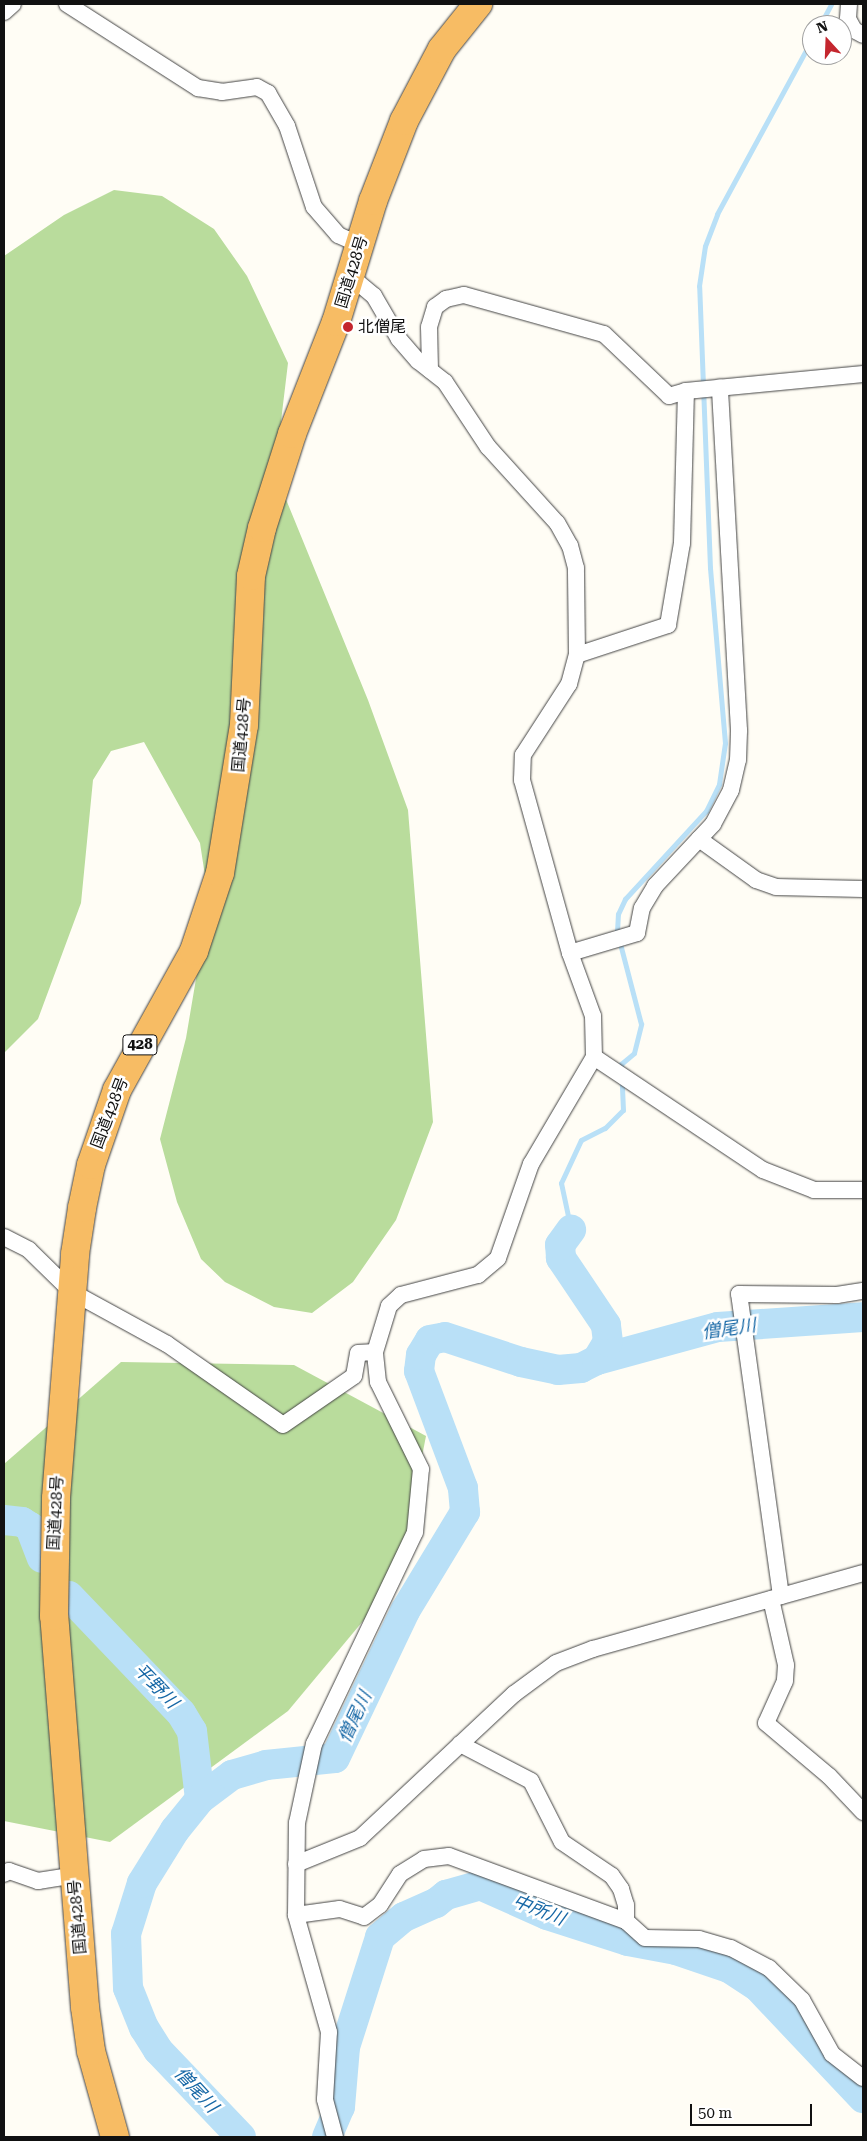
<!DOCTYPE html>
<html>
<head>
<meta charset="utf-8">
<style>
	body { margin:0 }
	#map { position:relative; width:867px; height:2141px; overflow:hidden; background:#fffdf5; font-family:"Roboto Serif","Noto Sans JP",serif }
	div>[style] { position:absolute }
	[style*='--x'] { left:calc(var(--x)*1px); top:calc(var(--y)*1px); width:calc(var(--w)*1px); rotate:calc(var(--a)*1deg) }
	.forest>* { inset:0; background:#b9dc9c }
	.stream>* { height:5px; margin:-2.5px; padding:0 2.5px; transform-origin:2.5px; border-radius:2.5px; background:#b9e0f7 }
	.river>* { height:30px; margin:-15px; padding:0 15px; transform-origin:15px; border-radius:15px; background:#b9e0f7 }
	.roads { filter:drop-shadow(0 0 1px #444) drop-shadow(0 0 1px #444) }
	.minor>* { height:16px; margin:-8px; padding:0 8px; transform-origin:8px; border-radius:8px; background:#fff }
	.trunk>* { height:28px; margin:-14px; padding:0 14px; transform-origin:14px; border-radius:14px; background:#f7bc64 }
	.dots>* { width:14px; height:14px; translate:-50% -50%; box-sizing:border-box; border:2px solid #fff; border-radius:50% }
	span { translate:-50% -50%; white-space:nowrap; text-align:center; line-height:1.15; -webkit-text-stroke:5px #fff; paint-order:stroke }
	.shield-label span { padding:1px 4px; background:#fff; border:1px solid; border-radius:4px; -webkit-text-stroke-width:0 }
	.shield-label { font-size:15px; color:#111; font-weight:700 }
	.street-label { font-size:16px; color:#111 }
	.poi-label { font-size:16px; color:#111 }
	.left { translate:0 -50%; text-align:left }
	.water-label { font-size:18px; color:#1768a6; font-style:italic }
	.frame { position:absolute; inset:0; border:5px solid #111; pointer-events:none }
	.north { position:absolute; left:802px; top:15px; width:50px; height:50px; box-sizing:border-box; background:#fff; border:1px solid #a0a0a0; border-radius:50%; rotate:340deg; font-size:14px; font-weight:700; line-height:20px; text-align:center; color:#111 }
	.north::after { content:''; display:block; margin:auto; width:18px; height:22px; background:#c4262e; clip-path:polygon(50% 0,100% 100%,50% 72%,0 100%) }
	.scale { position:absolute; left:690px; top:2104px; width:122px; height:22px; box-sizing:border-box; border:2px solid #111; border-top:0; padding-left:6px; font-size:15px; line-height:18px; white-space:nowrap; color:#111; -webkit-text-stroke:4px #fff; paint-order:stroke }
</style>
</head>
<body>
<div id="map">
	<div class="forest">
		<div style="clip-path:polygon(114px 190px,162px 196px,214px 229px,247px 276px,288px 363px,279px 438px,283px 492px,368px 700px,408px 810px,433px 1122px,396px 1220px,353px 1282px,312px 1313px,274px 1307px,225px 1282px,201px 1259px,177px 1202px,160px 1139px,186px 1038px,209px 902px,200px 843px,144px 742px,111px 751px,93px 780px,81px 903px,38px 1019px,4px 1053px,4px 256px,64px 215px)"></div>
		<div style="clip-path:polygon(121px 1362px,294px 1365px,426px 1436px,398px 1579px,288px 1711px,110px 1842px,4px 1821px,4px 1464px)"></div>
	</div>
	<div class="stream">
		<div style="--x:820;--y:25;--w:24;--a:-62"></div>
		<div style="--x:571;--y:1230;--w:48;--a:-102"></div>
		<div style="--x:561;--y:1183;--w:47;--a:-65.1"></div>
		<div style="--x:581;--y:1140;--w:27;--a:-27"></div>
		<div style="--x:605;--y:1128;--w:25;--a:-45"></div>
		<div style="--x:623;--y:1110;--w:46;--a:-92.5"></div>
		<div style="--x:621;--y:1064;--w:17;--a:-40"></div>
		<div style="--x:634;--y:1053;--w:30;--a:-76"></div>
		<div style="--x:641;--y:1024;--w:95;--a:-104.6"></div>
		<div style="--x:617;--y:932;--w:18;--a:-87"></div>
		<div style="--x:618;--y:914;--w:17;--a:-65"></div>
		<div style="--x:625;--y:899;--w:120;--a:-47.4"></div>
		<div style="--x:706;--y:811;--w:30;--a:-64"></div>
		<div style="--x:719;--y:784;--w:41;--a:-81.7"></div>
		<div style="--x:725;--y:743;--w:176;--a:-94.9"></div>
		<div style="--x:710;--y:568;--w:282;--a:-92.2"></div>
		<div style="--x:699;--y:286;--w:40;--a:-81.5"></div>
		<div style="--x:705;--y:246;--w:34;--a:-69"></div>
		<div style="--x:717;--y:214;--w:199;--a:-61.5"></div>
	</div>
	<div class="river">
		<div style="--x:597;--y:1360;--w:125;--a:-15.3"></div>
		<div style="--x:718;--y:1327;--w:145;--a:-3.9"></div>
		<div style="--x:4;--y:1520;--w:18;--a:6"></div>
		<div style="--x:22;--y:1522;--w:9;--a:32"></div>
		<div style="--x:30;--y:1527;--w:33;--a:69"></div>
		<div style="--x:69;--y:1596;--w:162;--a:46.3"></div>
		<div style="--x:181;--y:1713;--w:21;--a:59"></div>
		<div style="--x:192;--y:1731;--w:68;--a:83.3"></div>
		<div style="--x:241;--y:2137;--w:120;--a:-133.7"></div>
		<div style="--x:158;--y:2050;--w:26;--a:-122"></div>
		<div style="--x:144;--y:2028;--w:43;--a:-111.8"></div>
		<div style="--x:128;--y:1988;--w:54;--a:-92.1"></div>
		<div style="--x:126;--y:1934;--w:53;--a:-72.6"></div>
		<div style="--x:142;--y:1883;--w:62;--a:-58.1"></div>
		<div style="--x:175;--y:1830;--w:40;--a:-51"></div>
		<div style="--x:200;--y:1799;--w:40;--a:-37"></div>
		<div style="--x:232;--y:1775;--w:35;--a:-16"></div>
		<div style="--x:266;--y:1765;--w:69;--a:-5.8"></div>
		<div style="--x:335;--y:1758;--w:163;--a:-64.5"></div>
		<div style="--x:405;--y:1611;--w:116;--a:-58.8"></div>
		<div style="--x:465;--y:1512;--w:24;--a:-95"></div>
		<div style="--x:463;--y:1488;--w:125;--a:-110.6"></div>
		<div style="--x:419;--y:1371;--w:16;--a:-83"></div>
		<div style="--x:421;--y:1355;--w:17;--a:-59"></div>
		<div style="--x:430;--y:1340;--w:15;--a:-11"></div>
		<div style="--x:445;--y:1337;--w:80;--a:18.2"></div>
		<div style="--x:521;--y:1362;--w:38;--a:12"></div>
		<div style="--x:558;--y:1370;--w:23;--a:-5"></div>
		<div style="--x:581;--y:1368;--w:18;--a:-27"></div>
		<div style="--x:597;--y:1360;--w:21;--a:-59"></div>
		<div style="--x:608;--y:1342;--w:17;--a:-97"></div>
		<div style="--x:606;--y:1325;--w:81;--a:-123.9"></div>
		<div style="--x:561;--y:1258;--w:13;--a:-94"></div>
		<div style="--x:560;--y:1245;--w:19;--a:-54"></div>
		<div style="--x:327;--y:2137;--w:33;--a:-67"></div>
		<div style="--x:340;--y:2107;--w:60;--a:-85.2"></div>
		<div style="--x:345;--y:2047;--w:115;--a:-72.3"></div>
		<div style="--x:380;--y:1937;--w:31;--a:-40"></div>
		<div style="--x:404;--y:1917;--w:35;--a:-24"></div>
		<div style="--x:436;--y:1903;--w:13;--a:-39"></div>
		<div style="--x:446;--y:1895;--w:35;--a:-16"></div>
		<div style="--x:480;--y:1885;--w:73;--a:24.1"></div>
		<div style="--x:547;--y:1915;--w:85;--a:17.8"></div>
		<div style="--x:628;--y:1941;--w:49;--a:10.6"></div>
		<div style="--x:676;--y:1950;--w:56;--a:18.8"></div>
		<div style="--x:729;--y:1968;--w:35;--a:33"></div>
		<div style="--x:758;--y:1987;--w:153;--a:46.6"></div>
	</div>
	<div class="roads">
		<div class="minor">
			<div style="--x:67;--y:4;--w:156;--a:32.7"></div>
			<div style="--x:198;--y:88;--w:24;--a:9"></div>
			<div style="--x:222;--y:92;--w:35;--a:-8"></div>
			<div style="--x:257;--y:87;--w:13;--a:29"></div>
			<div style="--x:268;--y:93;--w:38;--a:60"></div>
			<div style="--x:287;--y:126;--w:85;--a:71.6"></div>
			<div style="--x:314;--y:207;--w:37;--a:49"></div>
			<div style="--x:338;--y:235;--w:24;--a:24"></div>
			<div style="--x:849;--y:4;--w:15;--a:94"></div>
			<div style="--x:848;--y:19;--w:13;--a:61"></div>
			<div style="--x:854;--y:30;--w:10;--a:29"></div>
			<div style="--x:4;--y:12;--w:12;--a:-42"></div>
			<div style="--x:430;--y:370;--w:43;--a:-91.3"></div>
			<div style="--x:429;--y:327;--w:21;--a:-73"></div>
			<div style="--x:435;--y:307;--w:14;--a:-36"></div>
			<div style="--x:446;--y:299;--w:18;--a:-13"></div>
			<div style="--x:464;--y:295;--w:145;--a:15.6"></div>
			<div style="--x:604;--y:334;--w:90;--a:43.6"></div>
			<div style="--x:669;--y:396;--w:18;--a:-16"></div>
			<div style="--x:577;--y:655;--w:96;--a:-18.2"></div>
			<div style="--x:668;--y:625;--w:83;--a:-80.3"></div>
			<div style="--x:682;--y:543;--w:152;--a:-88.5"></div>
			<div style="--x:686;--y:391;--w:178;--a:-5.5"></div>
			<div style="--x:699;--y:839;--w:70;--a:35.7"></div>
			<div style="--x:756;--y:880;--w:21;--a:19"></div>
			<div style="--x:776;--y:887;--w:87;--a:1.3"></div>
			<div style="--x:570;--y:953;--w:70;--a:-16.6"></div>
			<div style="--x:637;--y:933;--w:25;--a:-79"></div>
			<div style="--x:642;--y:908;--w:26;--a:-59"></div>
			<div style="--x:655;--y:886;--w:85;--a:-46.9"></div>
			<div style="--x:713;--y:824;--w:38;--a:-62"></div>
			<div style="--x:731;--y:790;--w:31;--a:-77"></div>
			<div style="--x:738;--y:760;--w:30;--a:-88"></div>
			<div style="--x:739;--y:730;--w:343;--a:-93.2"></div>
			<div style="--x:594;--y:1057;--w:203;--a:33.8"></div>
			<div style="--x:763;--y:1170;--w:55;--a:21.4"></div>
			<div style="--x:814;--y:1190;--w:49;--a:0"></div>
			<div style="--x:4;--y:1237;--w:28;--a:27"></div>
			<div style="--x:29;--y:1250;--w:60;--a:44.3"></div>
			<div style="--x:72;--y:1292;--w:108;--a:28.7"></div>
			<div style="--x:167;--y:1344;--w:141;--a:34.9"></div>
			<div style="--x:283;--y:1425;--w:86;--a:-34.6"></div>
			<div style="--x:354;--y:1376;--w:23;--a:-80"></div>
			<div style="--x:358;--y:1353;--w:17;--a:-3"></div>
			<div style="--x:781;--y:1596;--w:305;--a:-97.9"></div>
			<div style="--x:739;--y:1294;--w:98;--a:0.6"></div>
			<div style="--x:837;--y:1295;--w:26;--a:-9"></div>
			<div style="--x:771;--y:1599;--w:68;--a:77.2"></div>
			<div style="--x:786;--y:1665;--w:16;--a:94"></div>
			<div style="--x:785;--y:1681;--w:46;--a:114.3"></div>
			<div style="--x:766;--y:1723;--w:82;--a:40.1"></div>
			<div style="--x:829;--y:1776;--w:50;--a:46.6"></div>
			<div style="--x:460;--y:1744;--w:80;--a:27.5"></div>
			<div style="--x:531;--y:1781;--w:68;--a:63.1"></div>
			<div style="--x:562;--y:1842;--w:60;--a:34.2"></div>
			<div style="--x:612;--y:1876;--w:16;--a:55"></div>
			<div style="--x:621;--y:1889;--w:17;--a:73"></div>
			<div style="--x:626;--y:1905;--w:16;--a:90"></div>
			<div style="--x:296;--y:1864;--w:69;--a:-22.1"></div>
			<div style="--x:360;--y:1838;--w:211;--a:-43.1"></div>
			<div style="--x:514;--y:1694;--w:52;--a:-36.4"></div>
			<div style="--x:556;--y:1663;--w:40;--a:-21"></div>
			<div style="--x:593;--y:1649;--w:280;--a:-15.7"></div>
			<div style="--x:4;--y:1874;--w:6;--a:-31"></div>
			<div style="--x:9;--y:1871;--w:31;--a:19"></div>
			<div style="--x:38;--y:1881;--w:36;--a:-9"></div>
			<div style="--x:296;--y:1915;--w:44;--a:-7.8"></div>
			<div style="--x:340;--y:1909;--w:25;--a:18"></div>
			<div style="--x:364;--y:1917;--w:20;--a:-37"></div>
			<div style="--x:380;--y:1905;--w:37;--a:-57"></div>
			<div style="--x:400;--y:1874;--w:28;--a:-32"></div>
			<div style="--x:424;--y:1859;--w:25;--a:-7"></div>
			<div style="--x:449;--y:1856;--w:189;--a:20.2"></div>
			<div style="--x:626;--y:1921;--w:25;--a:42"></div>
			<div style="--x:645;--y:1938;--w:54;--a:1.1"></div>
			<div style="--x:699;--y:1939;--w:33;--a:16"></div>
			<div style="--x:731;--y:1948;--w:43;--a:27.8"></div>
			<div style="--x:769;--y:1968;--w:46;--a:44.1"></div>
			<div style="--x:802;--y:2000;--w:62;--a:60.9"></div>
			<div style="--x:832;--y:2054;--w:39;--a:38"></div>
			<div style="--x:335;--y:2137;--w:39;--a:-105"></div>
			<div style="--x:325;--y:2099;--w:67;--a:-86.6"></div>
			<div style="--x:329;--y:2032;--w:122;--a:-105.8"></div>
			<div style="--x:296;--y:1915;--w:92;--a:-89.4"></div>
			<div style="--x:297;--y:1823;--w:81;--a:-77.9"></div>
			<div style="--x:314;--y:1744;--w:235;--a:-64.5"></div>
			<div style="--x:415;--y:1532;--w:63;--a:-84.6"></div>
			<div style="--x:421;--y:1469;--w:97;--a:-116.3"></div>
			<div style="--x:378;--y:1382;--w:30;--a:-96"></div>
			<div style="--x:375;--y:1352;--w:48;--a:-73.1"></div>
			<div style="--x:389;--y:1306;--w:16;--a:-43"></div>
			<div style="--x:401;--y:1295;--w:80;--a:-14.6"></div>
			<div style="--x:478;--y:1275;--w:26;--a:-40"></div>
			<div style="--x:498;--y:1258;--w:100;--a:-70.7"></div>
			<div style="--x:531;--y:1164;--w:124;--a:-59.5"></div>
			<div style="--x:594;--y:1057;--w:41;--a:-91.4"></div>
			<div style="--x:593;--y:1016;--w:67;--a:-110.1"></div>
			<div style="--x:570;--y:953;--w:180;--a:-105.5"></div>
			<div style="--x:522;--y:780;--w:25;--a:-88"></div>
			<div style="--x:523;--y:755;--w:85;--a:-57.1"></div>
			<div style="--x:569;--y:684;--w:30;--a:-75"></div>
			<div style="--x:577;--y:655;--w:87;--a:-90.7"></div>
			<div style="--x:576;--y:568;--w:23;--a:-105"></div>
			<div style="--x:570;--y:546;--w:26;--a:-119"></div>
			<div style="--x:557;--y:523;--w:103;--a:-132.2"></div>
			<div style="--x:488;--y:447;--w:78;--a:-123.5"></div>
			<div style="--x:445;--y:382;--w:34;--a:-142"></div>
			<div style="--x:418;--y:361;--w:29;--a:-131"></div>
			<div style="--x:399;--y:339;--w:50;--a:-120.2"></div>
			<div style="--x:374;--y:296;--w:31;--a:-140"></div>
		</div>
		<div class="trunk">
			<div style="--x:115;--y:2137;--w:89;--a:-105.6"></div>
			<div style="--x:91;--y:2051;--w:44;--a:-97.8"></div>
			<div style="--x:85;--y:2007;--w:392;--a:-94.5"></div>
			<div style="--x:54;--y:1616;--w:118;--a:-89"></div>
			<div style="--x:56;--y:1498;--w:245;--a:-85.5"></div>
			<div style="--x:75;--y:1254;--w:47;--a:-81.3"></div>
			<div style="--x:82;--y:1208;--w:44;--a:-78.2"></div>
			<div style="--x:91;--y:1165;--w:79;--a:-70.9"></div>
			<div style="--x:117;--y:1090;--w:159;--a:-61"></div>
			<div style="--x:194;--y:951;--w:82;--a:-71.6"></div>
			<div style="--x:220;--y:873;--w:150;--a:-80.8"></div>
			<div style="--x:244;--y:725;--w:149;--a:-87.3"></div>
			<div style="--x:251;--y:576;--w:49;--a:-77.1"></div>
			<div style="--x:262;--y:528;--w:99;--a:-72.3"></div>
			<div style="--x:292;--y:434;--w:120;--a:-68.6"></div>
			<div style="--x:336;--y:322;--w:127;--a:-73"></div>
			<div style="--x:373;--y:201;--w:86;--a:-68.8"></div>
			<div style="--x:404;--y:121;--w:81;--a:-62.2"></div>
			<div style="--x:442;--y:49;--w:58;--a:-51.3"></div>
		</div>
	</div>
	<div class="dots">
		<div style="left:348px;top:327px;background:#c4262e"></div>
	</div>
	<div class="shield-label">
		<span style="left:140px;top:1045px">428</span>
	</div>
	<div class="street-label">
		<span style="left:352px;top:272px;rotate:-73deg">国道428号</span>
		<span style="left:242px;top:735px;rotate:-85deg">国道428号</span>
		<span style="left:110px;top:1113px;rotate:-69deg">国道428号</span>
		<span style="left:56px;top:1513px;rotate:-87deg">国道428号</span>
		<span style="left:78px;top:1917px;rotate:-95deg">国道428号</span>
	</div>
	<div class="poi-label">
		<span class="left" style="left:358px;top:327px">北僧尾</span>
	</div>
	<div class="water-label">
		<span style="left:729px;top:1329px;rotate:-8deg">僧尾川</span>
		<span style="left:156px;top:1686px;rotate:46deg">平野川</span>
		<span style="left:355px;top:1717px;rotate:-65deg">僧尾川</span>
		<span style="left:539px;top:1910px;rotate:22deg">中所川</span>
		<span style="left:196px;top:2090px;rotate:47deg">僧尾川</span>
	</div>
	<div class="frame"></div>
	<div class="north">N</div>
	<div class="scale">50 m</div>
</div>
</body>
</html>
